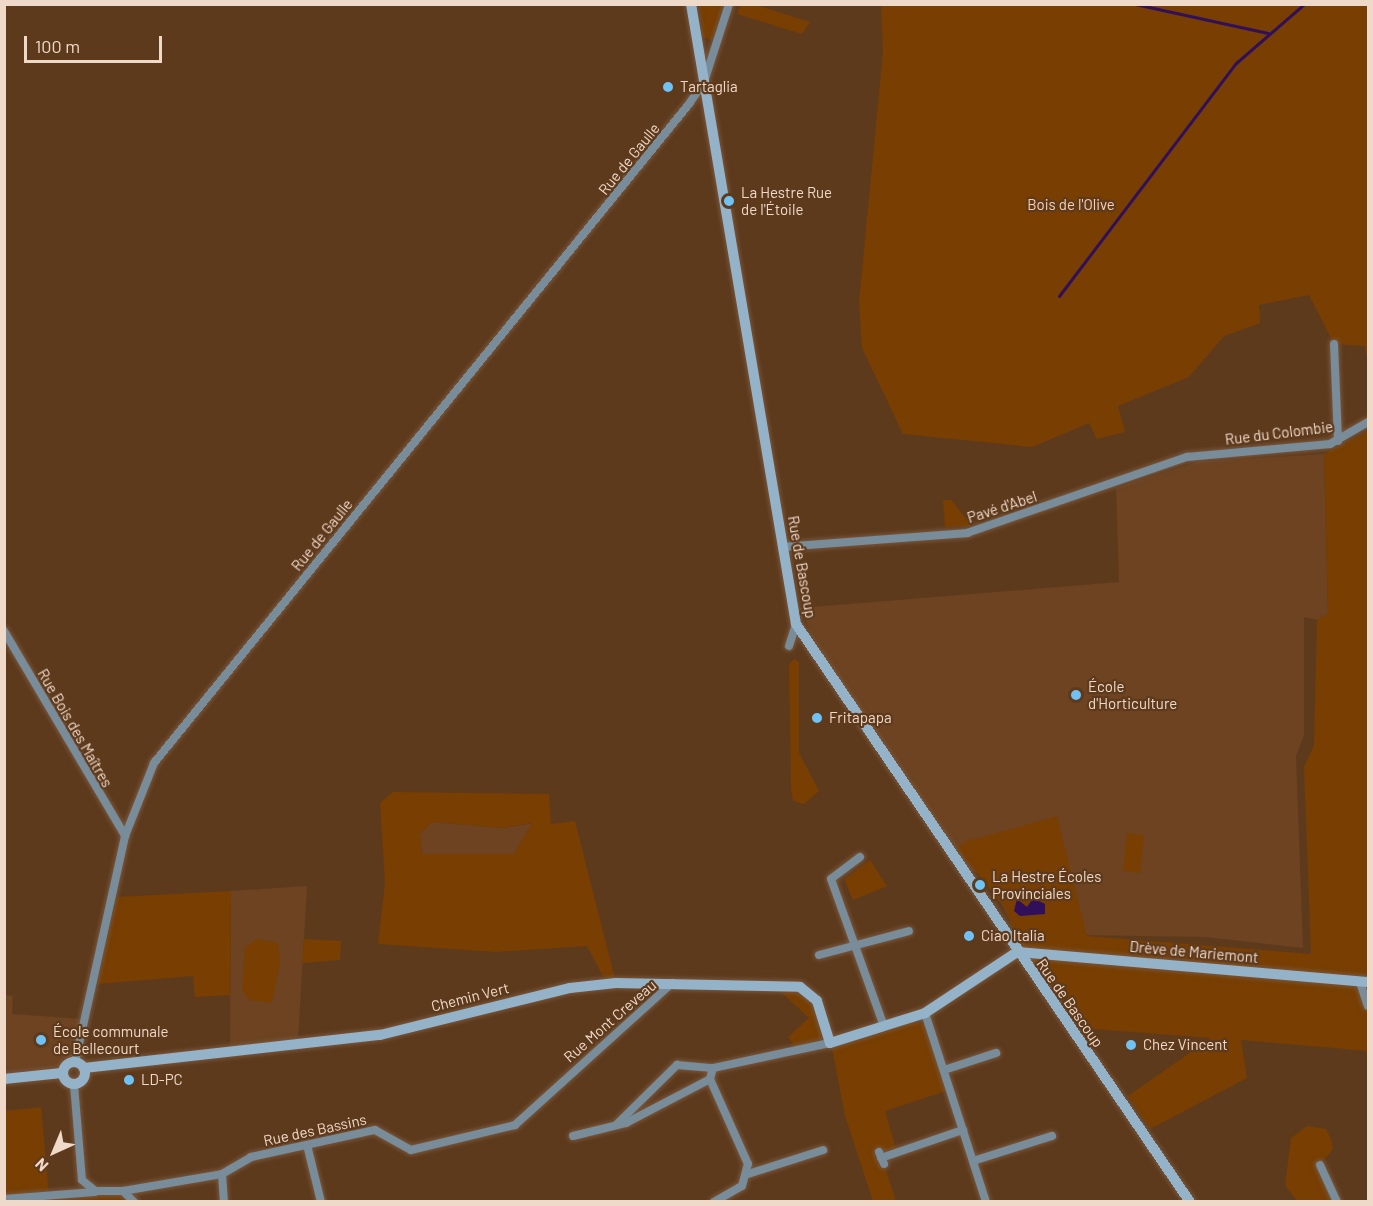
<!DOCTYPE html>
<html>
<head>
<meta charset="utf-8">
<style>
	body { margin:0 }
	#map { position:relative; width:1373px; height:1206px; overflow:hidden; background:#5e3a1d; font-family:Barlow,sans-serif }
	div>[style] { position:absolute }
	[style*='--x'] { left:calc(var(--x)*1px); top:calc(var(--y)*1px); width:calc(var(--w)*1px); rotate:calc(var(--a)*1deg) }
	.built>* { inset:0; background:#6d4321 }
	.green>* { inset:0; background:#783e02 }
	.water>* { inset:0; background:#31105b }
	.stream>* { height:3px; margin:-1.5px; padding:0 1.5px; transform-origin:1.5px; border-radius:1.5px; background:#31105b }
	.roads { filter:drop-shadow(0 0 2px #78573c) drop-shadow(0 0 2px #78573c) }
	.street>* { height:8px; margin:-4px; padding:0 4px; transform-origin:4px; border-radius:4px; background:#788c99 }
	.secondary>* { height:10px; margin:-5px; padding:0 5px; transform-origin:5px; border-radius:5px; background:#95b3c8 }
	.secondary>.ring { margin:-5px; padding:0; box-sizing:content-box; background:none; border:10px solid #95b3c8; border-radius:50% }
	.dots>* { width:16px; height:16px; translate:-50% -50%; box-sizing:border-box; border:3px solid #5e3a1d; border-radius:50% }
	span { translate:-50% -50%; white-space:nowrap; text-align:center; line-height:1.15; -webkit-text-stroke:4.5px #5e3a1d; paint-order:stroke }
	.poi-label { font-size:15px; color:#efd9c9 }
	.left { translate:0 -50%; text-align:left }
	.street-label { font-size:15px; color:#efd9c9 }
	.park-label { font-size:15px; color:#fad0b2 }
	.frame { position:absolute; inset:0; border:6px solid #efd9c9; pointer-events:none }
	.north { position:absolute; left:24px; top:1122px; width:60px; height:60px; -webkit-text-stroke:4px #5e3a1d; paint-order:stroke; rotate:224deg; font-size:16px; font-weight:700; line-height:24px; text-align:center; color:#efd9c9 }
	.north::after { content:''; display:block; margin:auto; width:21px; height:27px; background:#efd9c9; clip-path:polygon(50% 0,100% 100%,50% 72%,0 100%) }
	.scale { position:absolute; left:24px; top:36px; width:138px; height:27px; box-sizing:border-box; border:3px solid #efd9c9; border-top:0; padding-left:8px; font-size:18px; line-height:21px; white-space:nowrap; color:#efd9c9; -webkit-text-stroke:4px #5e3a1d; paint-order:stroke }
</style>
</head>
<body>
<div id="map">
	<div class="built">
		<div style="clip-path:polygon(1324px 454px,1328px 614px,1317px 620px,1304px 617px,1304px 735px,1296px 756px,1303px 948px,1206px 937px,1016px 934px,1002px 905px,978px 873px,968px 869px,821px 655px,800px 608px,1119px 582px,1116px 488px,1198px 462px)"></div>
		<div style="clip-path:polygon(432px 822px,504px 828px,534px 823px,514px 854px,422px 854px,420px 834px)"></div>
		<div style="clip-path:polygon(307px 886px,298px 1041px,230px 1051px,231px 891px)"></div>
		<div style="clip-path:polygon(5px 995px,13px 996px,12px 1014px,82px 1019px,75px 1062px,5px 1079px)"></div>
	</div>
	<div class="green">
		<div style="clip-path:polygon(699px 5px,723px 6px,712px 40px,703px 37px)"></div>
		<div style="clip-path:polygon(740px 5px,756px 5px,810px 22px,802px 34px,737px 14px)"></div>
		<div style="clip-path:polygon(881px 5px,1368px 5px,1368px 365px,1365px 346px,1334px 344px,1309px 295px,1259px 305px,1260px 323px,1224px 336px,1189px 377px,1118px 406px,1125px 432px,1097px 439px,1089px 423px,1032px 447px,903px 434px,862px 348px,859px 302px,883px 52px)"></div>
		<div style="clip-path:polygon(1368px 431px,1368px 977px,1358px 976px,1368px 982px,1368px 1051px,1241px 1040px,1247px 1078px,1150px 1129px,1128px 1096px,1211px 1038px,1081px 1028px,1068px 1010px,1066px 986px,1039px 984px,1007px 938px,1015px 932px,1004px 906px,958px 849px,964px 842px,1057px 816px,1087px 936px,1311px 954px,1304px 767px,1314px 745px,1317px 620px,1328px 614px,1324px 454px)"></div>
		<div style="clip-path:polygon(943px 500px,951px 500px,972px 526px,945px 527px)"></div>
		<div style="clip-path:polygon(794px 659px,799px 662px,799px 753px,819px 791px,804px 804px,793px 801px,791px 790px,789px 664px)"></div>
		<div style="clip-path:polygon(evenodd,393px 792px,549px 794px,551px 824px,575px 821px,616px 983px,607px 984px,587px 946px,496px 952px,378px 944px,385px 883px,380px 803px,393px 792px,432px 822px,504px 828px,532px 823px,514px 854px,422px 854px,420px 834px,432px 822px)"></div>
		<div style="clip-path:polygon(1127px 833px,1144px 835px,1140px 873px,1123px 871px)"></div>
		<div style="clip-path:polygon(870px 860px,887px 886px,853px 900px,844px 879px)"></div>
		<div style="clip-path:polygon(231px 891px,230px 995px,195px 997px,193px 976px,97px 984px,117px 897px)"></div>
		<div style="clip-path:polygon(257px 939px,278px 943px,280px 962px,272px 1003px,249px 1000px,242px 990px,245px 947px)"></div>
		<div style="clip-path:polygon(304px 939px,341px 941px,340px 960px,302px 963px)"></div>
		<div style="clip-path:polygon(779px 990px,798px 991px,812px 1001px,822px 1039px,795px 1047px,788px 1037px,809px 1018px)"></div>
		<div style="clip-path:polygon(913px 1021px,925px 1025px,946px 1091px,885px 1111px,897px 1153px,882px 1158px,896px 1201px,873px 1201px,845px 1116px,832px 1048px)"></div>
		<div style="clip-path:polygon(41px 1107px,49px 1195px,72px 1199px,118px 1190px,132px 1202px,5px 1202px,5px 1111px)"></div>
		<div style="clip-path:polygon(1307px 1126px,1326px 1129px,1331px 1139px,1333px 1149px,1320px 1165px,1334px 1201px,1297px 1201px,1285px 1185px,1291px 1138px)"></div>
	</div>
	<div class="water">
		<div style="clip-path:polygon(1033px 898px,1045px 904px,1045px 914px,1020px 916px,1014px 911px,1017px 899px,1027px 907px)"></div>
	</div>
	<div class="stream">
		<div style="--x:1135;--y:4;--w:136;--a:12.3"></div>
		<div style="--x:1059;--y:296;--w:293;--a:-52.8"></div>
		<div style="--x:1236;--y:63;--w:90;--a:-40.9"></div>
	</div>
	<div class="roads">
		<div class="street">
			<div style="--x:1334;--y:344;--w:97;--a:87.6"></div>
			<div style="--x:782;--y:547;--w:186;--a:-4.3"></div>
			<div style="--x:967;--y:533;--w:233;--a:-19.1"></div>
			<div style="--x:1187;--y:457;--w:144;--a:-5.2"></div>
			<div style="--x:1330;--y:444;--w:44;--a:-30.1"></div>
			<div style="--x:4;--y:631;--w:238;--a:59.4"></div>
			<div style="--x:789;--y:646;--w:23;--a:-72"></div>
			<div style="--x:860;--y:857;--w:36;--a:143"></div>
			<div style="--x:831;--y:879;--w:156;--a:70.2"></div>
			<div style="--x:819;--y:955;--w:93;--a:-14.9"></div>
			<div style="--x:1360;--y:982;--w:25;--a:72"></div>
			<div style="--x:925;--y:1013;--w:199;--a:72.1"></div>
			<div style="--x:75;--y:1062;--w:231;--a:-77.5"></div>
			<div style="--x:125;--y:836;--w:79;--a:-68.3"></div>
			<div style="--x:154;--y:763;--w:849;--a:-50.93"></div>
			<div style="--x:689;--y:104;--w:27;--a:-56"></div>
			<div style="--x:704;--y:82;--w:82;--a:-72.2"></div>
			<div style="--x:944;--y:1070;--w:55;--a:-18.1"></div>
			<div style="--x:74;--y:1085;--w:95;--a:85.2"></div>
			<div style="--x:82;--y:1180;--w:17;--a:40"></div>
			<div style="--x:95;--y:1191;--w:28;--a:0"></div>
			<div style="--x:123;--y:1191;--w:16;--a:45"></div>
			<div style="--x:616;--y:1125;--w:86;--a:-44.5"></div>
			<div style="--x:677;--y:1065;--w:36;--a:5"></div>
			<div style="--x:573;--y:1136;--w:55;--a:-13.8"></div>
			<div style="--x:626;--y:1123;--w:95;--a:-27.6"></div>
			<div style="--x:307;--y:1145;--w:59;--a:76.2"></div>
			<div style="--x:879;--y:1152;--w:13;--a:67"></div>
			<div style="--x:881;--y:1158;--w:87;--a:-18.9"></div>
			<div style="--x:973;--y:1161;--w:83;--a:-17.6"></div>
			<div style="--x:1320;--y:1165;--w:41;--a:65.3"></div>
			<div style="--x:222;--y:1174;--w:28;--a:86"></div>
			<div style="--x:748;--y:1174;--w:79;--a:-17.7"></div>
			<div style="--x:123;--y:1191;--w:100;--a:-9.7"></div>
			<div style="--x:222;--y:1174;--w:34;--a:-30"></div>
			<div style="--x:251;--y:1157;--w:127;--a:-12.3"></div>
			<div style="--x:375;--y:1130;--w:41;--a:29.1"></div>
			<div style="--x:411;--y:1150;--w:107;--a:-13.5"></div>
			<div style="--x:515;--y:1125;--w:212;--a:-42.1"></div>
			<div style="--x:4;--y:1199;--w:91;--a:-4.4"></div>
			<div style="--x:714;--y:1202;--w:32;--a:-30"></div>
			<div style="--x:742;--y:1186;--w:23;--a:-75"></div>
			<div style="--x:748;--y:1164;--w:93;--a:-114.1"></div>
			<div style="--x:710;--y:1079;--w:11;--a:-75"></div>
			<div style="--x:713;--y:1068;--w:120;--a:-12.1"></div>
		</div>
		<div class="secondary">
			<div style="--x:691;--y:4;--w:629;--a:80.39"></div>
			<div style="--x:796;--y:624;--w:700;--a:55.72"></div>
			<div style="--x:1017;--y:952;--w:352;--a:4.9"></div>
			<div class="ring" style="left:63px;top:1062px;width:12px;height:12px"></div>
			<div style="--x:84;--y:1068;--w:298;--a:-6.4"></div>
			<div style="--x:380;--y:1035;--w:196;--a:-13.9"></div>
			<div style="--x:570;--y:988;--w:46;--a:-6.2"></div>
			<div style="--x:616;--y:983;--w:184;--a:1.2"></div>
			<div style="--x:800;--y:987;--w:22;--a:39"></div>
			<div style="--x:817;--y:1001;--w:44;--a:72.8"></div>
			<div style="--x:830;--y:1043;--w:100;--a:-17.5"></div>
			<div style="--x:925;--y:1013;--w:110;--a:-33.5"></div>
			<div style="--x:4;--y:1079;--w:58;--a:-5.9"></div>
		</div>
	</div>
	<div class="dots">
		<div style="left:668px;top:87px;background:#70c1f4"></div>
		<div style="left:729px;top:201px;background:#70c1f4"></div>
		<div style="left:1076px;top:695px;background:#70c1f4"></div>
		<div style="left:817px;top:718px;background:#70c1f4"></div>
		<div style="left:980px;top:885px;background:#70c1f4"></div>
		<div style="left:969px;top:936px;background:#70c1f4"></div>
		<div style="left:41px;top:1040px;background:#70c1f4"></div>
		<div style="left:1131px;top:1045px;background:#70c1f4"></div>
		<div style="left:129px;top:1080px;background:#70c1f4"></div>
	</div>
	<div class="poi-label">
		<span class="left" style="left:680px;top:87px">Tartaglia</span>
		<span class="left" style="left:741px;top:201px">La Hestre Rue<br>de l'Étoile</span>
		<span class="left" style="left:1088px;top:695px">École<br>d'Horticulture</span>
		<span class="left" style="left:829px;top:718px">Fritapapa</span>
		<span class="left" style="left:992px;top:885px">La Hestre Écoles<br>Provinciales</span>
		<span class="left" style="left:981px;top:936px">Ciao Italia</span>
		<span class="left" style="left:53px;top:1040px">École communale<br>de Bellecourt</span>
		<span class="left" style="left:1143px;top:1045px">Chez Vincent</span>
		<span class="left" style="left:141px;top:1080px">LD-PC</span>
	</div>
	<div class="street-label">
		<span style="left:629px;top:159px;rotate:-51deg">Rue de Gaulle</span>
		<span style="left:1279px;top:433px;rotate:-7deg">Rue du Colombie</span>
		<span style="left:1002px;top:507px;rotate:-18deg">Pavé d'Abel</span>
		<span style="left:322px;top:535px;rotate:-51deg">Rue de Gaulle</span>
		<span style="left:802px;top:567px;rotate:80deg">Rue de Bascoup</span>
		<span style="left:75px;top:728px;rotate:60deg">Rue Bois des Maîtres</span>
		<span style="left:1194px;top:952px;rotate:5deg">Drève de Mariemont</span>
		<span style="left:470px;top:997px;rotate:-14deg">Chemin Vert</span>
		<span style="left:1070px;top:1003px;rotate:55deg">Rue de Bascoup</span>
		<span style="left:610px;top:1021px;rotate:-41deg">Rue Mont Creveau</span>
		<span style="left:315px;top:1130px;rotate:-12deg">Rue des Bassins</span>
	</div>
	<div class="park-label">
		<span style="left:1071px;top:205px">Bois de l'Olive</span>
	</div>
	<div class="frame"></div>
	<div class="north">N</div>
	<div class="scale">100 m</div>
</div>
</body>
</html>
